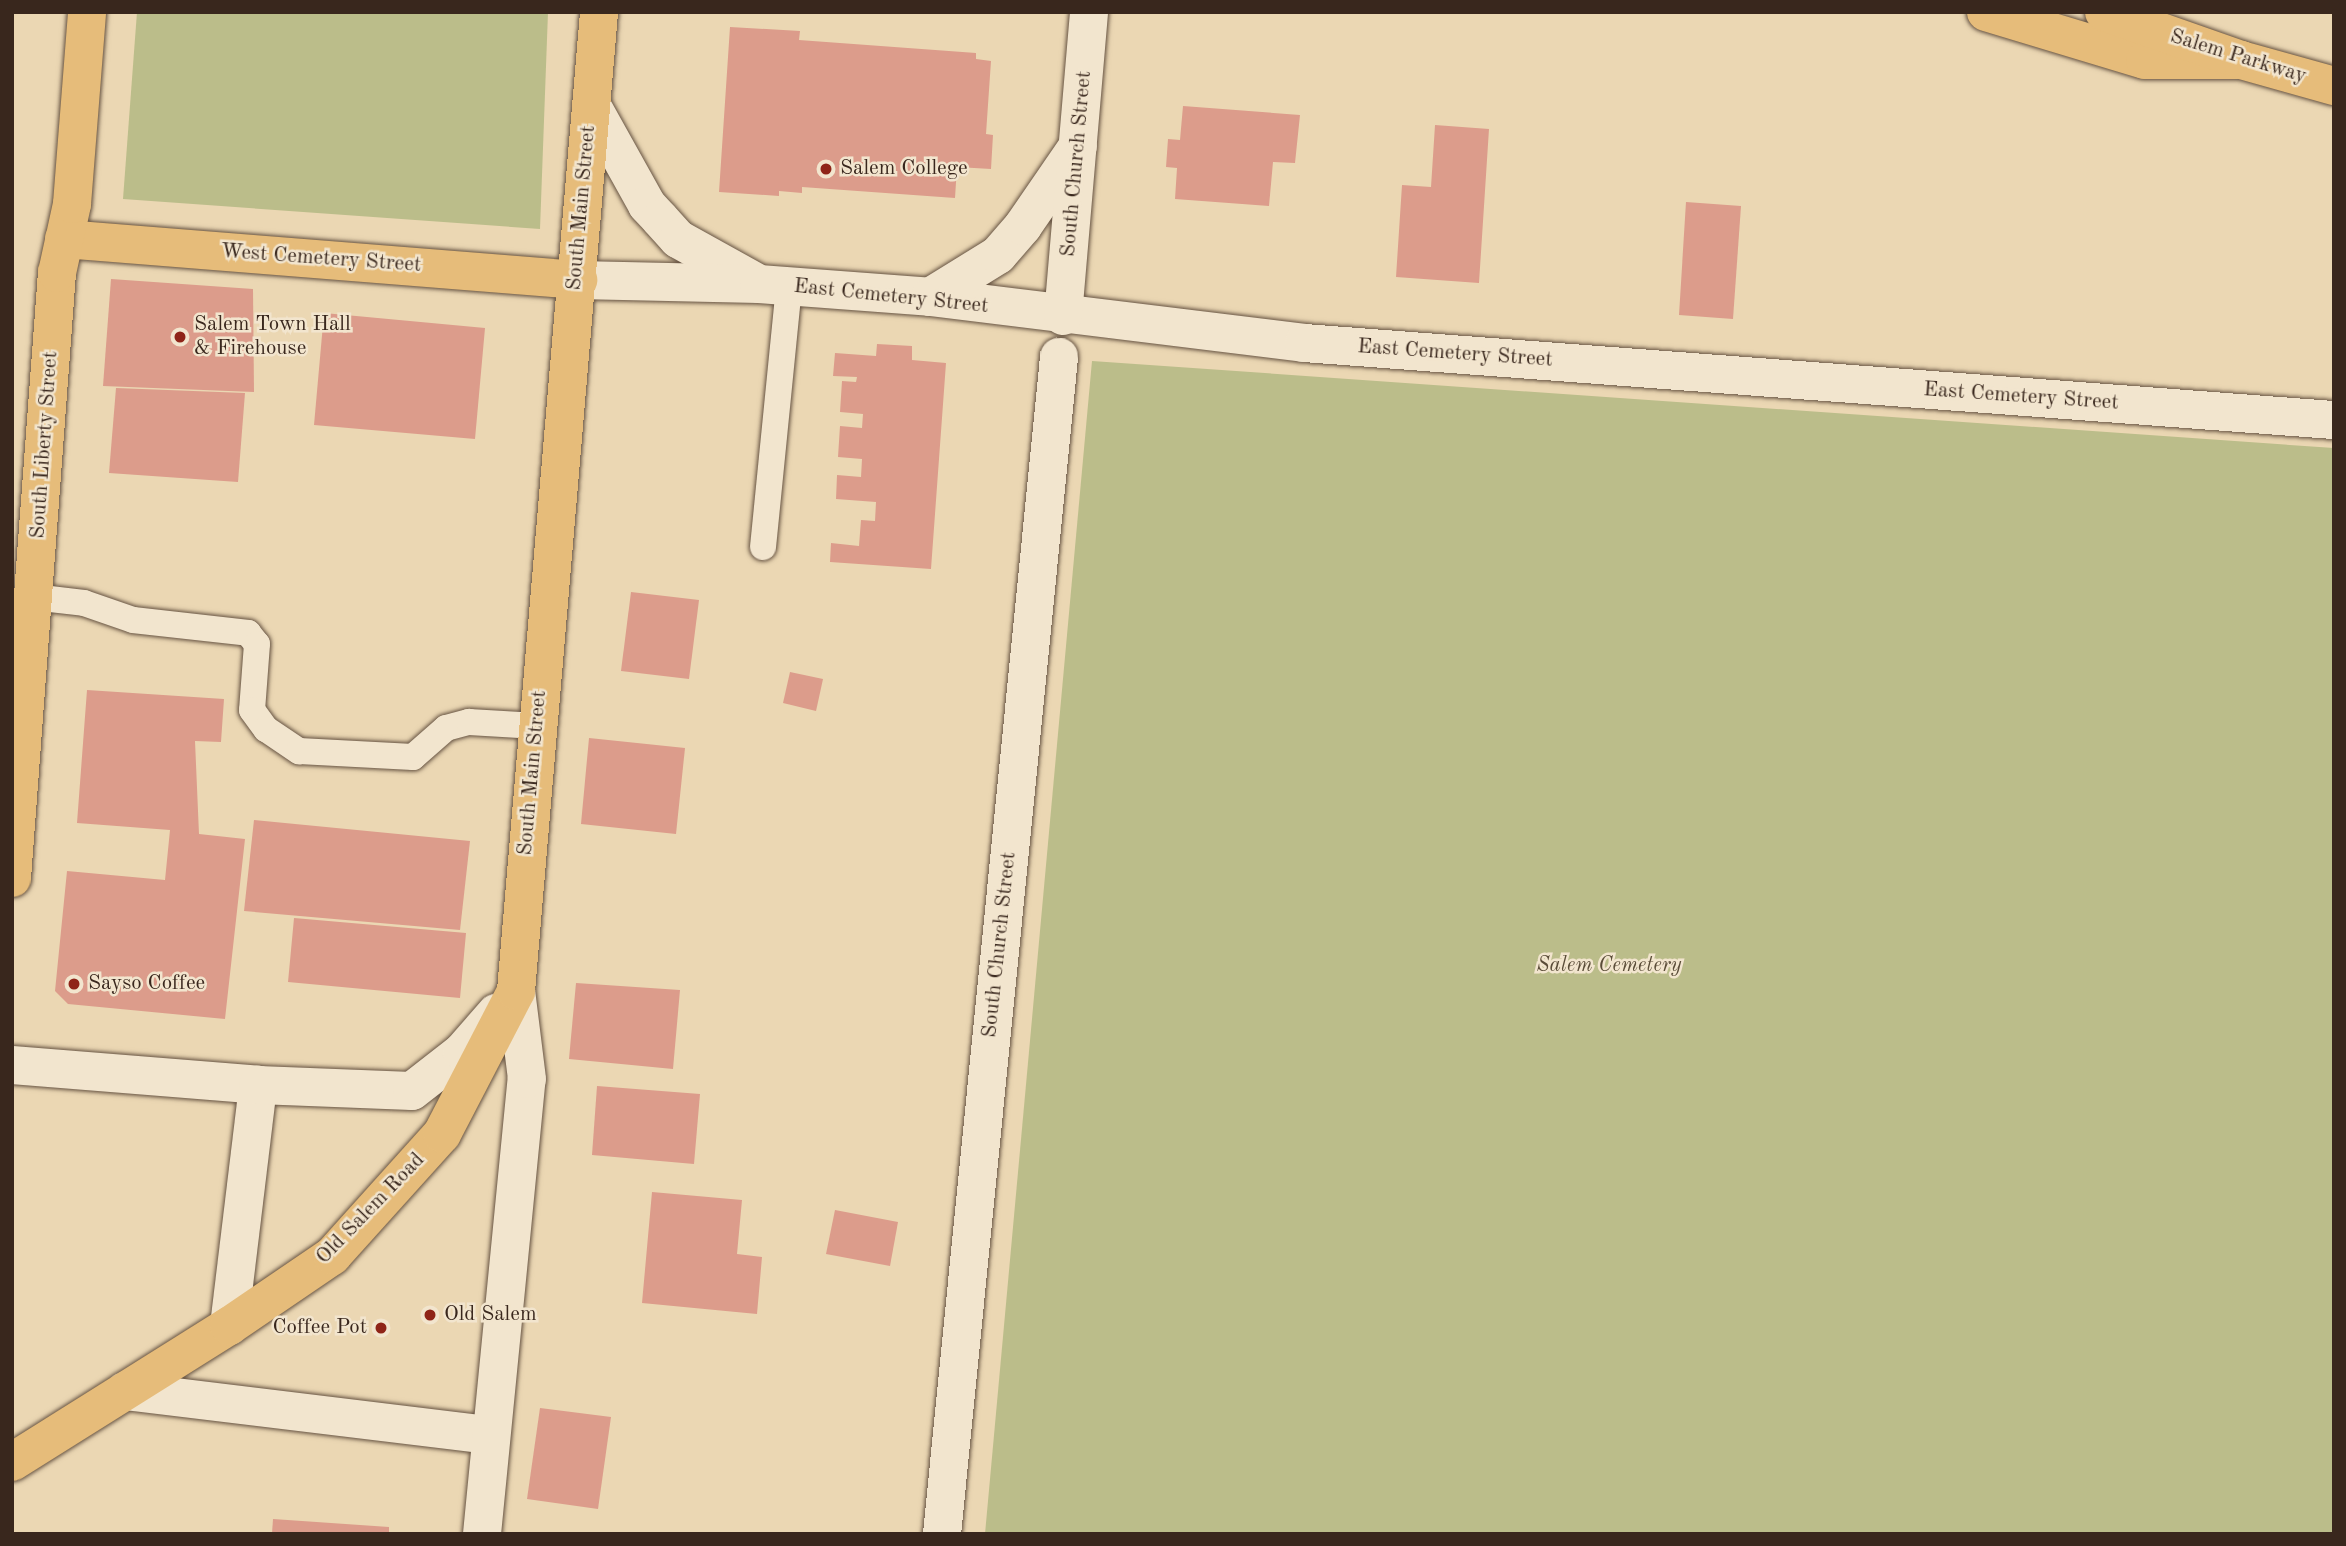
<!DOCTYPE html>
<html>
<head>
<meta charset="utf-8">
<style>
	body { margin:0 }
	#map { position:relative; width:2346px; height:1546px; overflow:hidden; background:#ebd7b3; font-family:"Old Standard TT",serif }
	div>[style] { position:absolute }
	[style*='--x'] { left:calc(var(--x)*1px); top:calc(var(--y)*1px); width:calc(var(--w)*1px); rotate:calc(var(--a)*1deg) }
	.green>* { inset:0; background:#bbbd8a }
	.building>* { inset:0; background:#dc9c8b }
	.roads { filter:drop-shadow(0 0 2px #665342) drop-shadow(0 0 2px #665342) }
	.service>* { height:26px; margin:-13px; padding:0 13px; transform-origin:13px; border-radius:13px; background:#f2e5ce }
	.pedestrian>* { height:38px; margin:-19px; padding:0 19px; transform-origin:19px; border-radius:19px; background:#f2e5ce }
	.minor>* { height:38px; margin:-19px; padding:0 19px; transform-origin:19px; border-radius:19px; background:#f2e5ce }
	.tertiary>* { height:38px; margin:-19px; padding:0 19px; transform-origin:19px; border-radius:19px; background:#f2e5ce }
	.primary>* { height:38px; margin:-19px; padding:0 19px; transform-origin:19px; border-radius:19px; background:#e6bc7a }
	.motorway>* { height:38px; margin:-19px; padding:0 19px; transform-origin:19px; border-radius:19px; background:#e6bc7a }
	.dots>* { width:19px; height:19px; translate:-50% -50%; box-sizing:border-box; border:4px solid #f2e5ce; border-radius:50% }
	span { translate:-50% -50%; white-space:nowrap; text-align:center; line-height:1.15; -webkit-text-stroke:5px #f2e5ce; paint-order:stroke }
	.street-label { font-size:21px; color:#39271d }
	.poi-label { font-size:21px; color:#39271d }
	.left { translate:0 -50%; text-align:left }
	.right { translate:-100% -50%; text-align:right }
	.park-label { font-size:21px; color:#5a4c38; font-style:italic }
	.frame { position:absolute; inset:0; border:14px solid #39271d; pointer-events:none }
</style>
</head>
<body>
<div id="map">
	<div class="green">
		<div style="clip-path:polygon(137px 12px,548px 12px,540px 229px,123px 199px)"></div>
		<div style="clip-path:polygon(1092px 361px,2334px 448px,2334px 1534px,985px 1534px)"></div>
	</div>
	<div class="building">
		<div style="clip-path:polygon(730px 27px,800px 31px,799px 40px,976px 53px,976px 59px,991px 61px,986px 134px,993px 135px,991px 169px,957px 167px,955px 198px,802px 187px,802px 193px,779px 191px,779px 196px,719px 192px)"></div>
		<div style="clip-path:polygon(1183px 106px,1300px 115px,1295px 163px,1273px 162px,1269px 206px,1175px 199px,1177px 168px,1166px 167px,1168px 139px,1180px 140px)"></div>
		<div style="clip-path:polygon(1435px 125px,1489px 129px,1479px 283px,1396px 277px,1402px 185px,1431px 187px)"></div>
		<div style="clip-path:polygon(1686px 202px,1741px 206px,1733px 319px,1679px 315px)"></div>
		<div style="clip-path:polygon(111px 279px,253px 289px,254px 392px,103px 386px)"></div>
		<div style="clip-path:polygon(324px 313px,485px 328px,475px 439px,314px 425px)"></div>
		<div style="clip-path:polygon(877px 344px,912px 346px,912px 360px,946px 363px,931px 569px,830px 562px,831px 543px,859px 546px,861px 520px,875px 521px,876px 502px,836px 499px,837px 475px,861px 477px,862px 459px,838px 457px,840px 426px,862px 428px,863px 414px,840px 412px,842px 381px,856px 382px,857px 377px,833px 376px,835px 353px,876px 356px)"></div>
		<div style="clip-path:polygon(116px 388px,245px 393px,238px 482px,109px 473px)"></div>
		<div style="clip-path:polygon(631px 592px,699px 600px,689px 679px,621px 671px)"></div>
		<div style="clip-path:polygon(790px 672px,823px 679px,816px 711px,783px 703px)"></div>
		<div style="clip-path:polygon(87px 690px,224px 699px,221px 742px,195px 741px,199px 834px,245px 839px,225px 1019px,68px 1004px,55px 991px,67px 871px,165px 880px,170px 830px,77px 823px)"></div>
		<div style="clip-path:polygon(589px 738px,685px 748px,676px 834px,581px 824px)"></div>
		<div style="clip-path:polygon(254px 820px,470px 841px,460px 930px,244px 911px)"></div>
		<div style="clip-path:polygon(294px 918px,466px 933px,460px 998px,288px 982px)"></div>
		<div style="clip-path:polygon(576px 983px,680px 990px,673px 1069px,569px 1059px)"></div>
		<div style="clip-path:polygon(597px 1086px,700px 1094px,694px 1164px,592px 1155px)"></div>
		<div style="clip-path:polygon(652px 1192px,742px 1200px,737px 1254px,762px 1257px,757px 1314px,642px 1303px)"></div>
		<div style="clip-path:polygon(835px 1210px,898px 1222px,890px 1266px,826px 1254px)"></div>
		<div style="clip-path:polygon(540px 1408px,611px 1417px,598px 1509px,527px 1499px)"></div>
		<div style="clip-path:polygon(273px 1519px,389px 1527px,389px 1534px,272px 1534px)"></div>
	</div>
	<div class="roads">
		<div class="service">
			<div style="--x:763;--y:547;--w:262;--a:-84.3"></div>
			<div style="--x:33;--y:597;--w:51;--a:6.7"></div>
			<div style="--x:84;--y:603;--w:52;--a:19.1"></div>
			<div style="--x:133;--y:620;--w:116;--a:6.4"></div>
			<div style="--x:248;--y:633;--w:14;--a:51"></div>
			<div style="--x:257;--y:644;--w:66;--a:94.3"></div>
			<div style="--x:252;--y:710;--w:24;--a:54"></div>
			<div style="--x:266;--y:729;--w:40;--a:34"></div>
			<div style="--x:299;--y:751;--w:114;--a:3"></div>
			<div style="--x:413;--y:757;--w:44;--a:-41.3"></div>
			<div style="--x:446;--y:728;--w:24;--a:-15"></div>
			<div style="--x:469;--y:722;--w:68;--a:3.4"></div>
		</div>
		<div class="pedestrian">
			<div style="--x:942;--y:1534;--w:1183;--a:-84.32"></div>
		</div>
		<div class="minor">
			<div style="--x:229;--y:1326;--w:243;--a:-83.1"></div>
			<div style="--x:125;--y:1391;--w:368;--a:6.9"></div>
			<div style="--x:482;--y:1534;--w:457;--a:-84.4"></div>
			<div style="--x:527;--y:1079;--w:89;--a:-97.1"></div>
		</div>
		<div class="tertiary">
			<div style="--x:592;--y:106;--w:113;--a:60.9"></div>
			<div style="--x:647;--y:205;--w:19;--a:47"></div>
			<div style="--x:660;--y:219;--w:27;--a:48"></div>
			<div style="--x:678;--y:239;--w:87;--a:28.9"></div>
			<div style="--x:578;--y:280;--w:181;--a:1.3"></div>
			<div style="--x:759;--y:284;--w:171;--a:4.3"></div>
			<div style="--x:930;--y:297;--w:377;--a:7"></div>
			<div style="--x:1304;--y:343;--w:1033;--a:4.28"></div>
			<div style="--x:930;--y:297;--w:80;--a:-31.7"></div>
			<div style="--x:998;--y:255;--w:38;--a:-49"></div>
			<div style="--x:1023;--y:226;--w:97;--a:-55.5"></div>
			<div style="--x:1063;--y:316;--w:305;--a:-85.1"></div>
			<div style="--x:12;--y:1065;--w:247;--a:4.6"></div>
			<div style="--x:258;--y:1085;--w:154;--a:2.2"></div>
			<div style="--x:412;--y:1091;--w:63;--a:-38"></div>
			<div style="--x:462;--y:1052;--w:52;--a:-48.9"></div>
		</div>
		<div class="primary">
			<div style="--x:64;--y:239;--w:516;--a:4.56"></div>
			<div style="--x:12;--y:878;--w:607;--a:-85.75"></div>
			<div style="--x:57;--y:273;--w:71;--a:-77.7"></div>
			<div style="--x:72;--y:204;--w:193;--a:-85.5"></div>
			<div style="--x:12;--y:1462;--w:256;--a:-32.1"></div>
			<div style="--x:229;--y:1326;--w:125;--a:-34.2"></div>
			<div style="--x:332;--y:1256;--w:164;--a:-48"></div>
			<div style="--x:442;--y:1134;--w:161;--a:-62.6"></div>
			<div style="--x:516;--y:991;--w:983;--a:-85.15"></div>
		</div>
		<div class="motorway">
			<div style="--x:1986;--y:12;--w:166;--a:16.8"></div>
			<div style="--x:2145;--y:60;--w:96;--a:0"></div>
			<div style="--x:2104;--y:12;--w:145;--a:19.3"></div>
			<div style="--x:2241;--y:60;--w:97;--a:15.6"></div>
		</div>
	</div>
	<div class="dots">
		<div style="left:826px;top:169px;background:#8f2418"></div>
		<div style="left:180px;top:337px;background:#8f2418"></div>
		<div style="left:74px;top:984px;background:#8f2418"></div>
		<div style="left:430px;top:1315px;background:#8f2418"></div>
		<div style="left:381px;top:1328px;background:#8f2418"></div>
	</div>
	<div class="street-label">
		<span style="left:2238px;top:57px;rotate:17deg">Salem Parkway</span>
		<span style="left:1077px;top:164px;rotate:-85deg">South Church Street</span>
		<span style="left:582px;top:208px;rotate:-85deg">South Main Street</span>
		<span style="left:321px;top:259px;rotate:4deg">West Cemetery Street</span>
		<span style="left:891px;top:297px;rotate:6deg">East Cemetery Street</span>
		<span style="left:1455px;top:354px;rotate:4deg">East Cemetery Street</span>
		<span style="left:2021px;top:397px;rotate:4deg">East Cemetery Street</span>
		<span style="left:45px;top:445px;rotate:-86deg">South Liberty Street</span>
		<span style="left:533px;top:773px;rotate:-85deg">South Main Street</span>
		<span style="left:1000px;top:945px;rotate:-84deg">South Church Street</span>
		<span style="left:371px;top:1209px;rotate:-46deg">Old Salem Road</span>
	</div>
	<div class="poi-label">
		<span class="left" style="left:840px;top:169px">Salem College</span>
		<span class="left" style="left:194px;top:337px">Salem Town Hall<br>&amp; Firehouse</span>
		<span class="left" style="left:88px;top:984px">Sayso Coffee</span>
		<span class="left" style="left:444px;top:1315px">Old Salem</span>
		<span class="right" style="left:367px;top:1328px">Coffee Pot</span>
	</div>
	<div class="park-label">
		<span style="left:1609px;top:966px">Salem Cemetery</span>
	</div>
	<div class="frame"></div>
</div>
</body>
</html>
